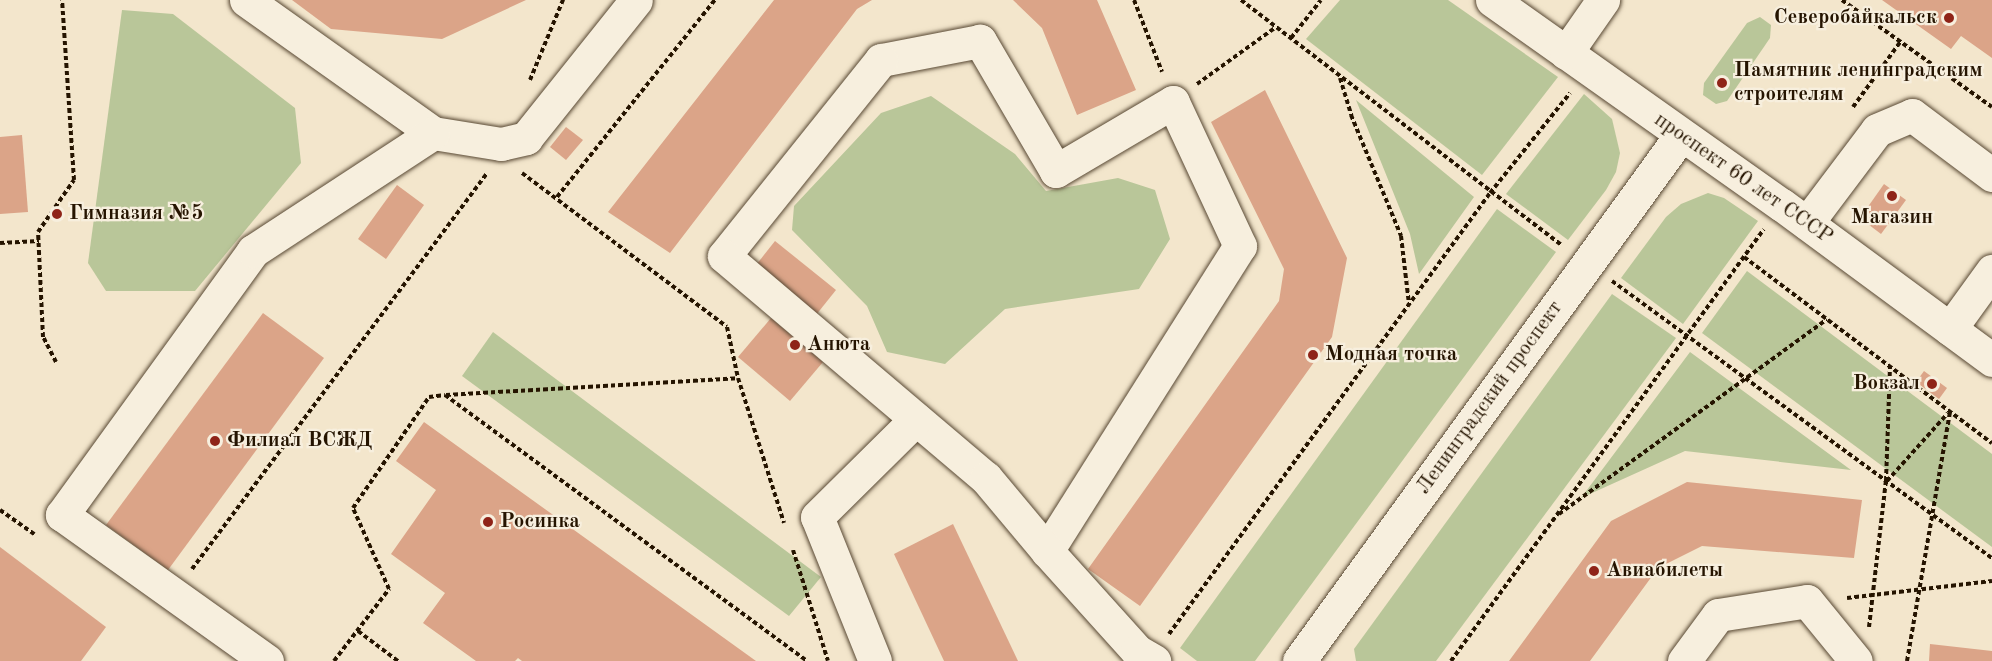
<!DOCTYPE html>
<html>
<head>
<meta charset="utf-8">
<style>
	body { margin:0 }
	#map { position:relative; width:1992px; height:661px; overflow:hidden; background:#f3e6cc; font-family:"Old Standard TT",serif }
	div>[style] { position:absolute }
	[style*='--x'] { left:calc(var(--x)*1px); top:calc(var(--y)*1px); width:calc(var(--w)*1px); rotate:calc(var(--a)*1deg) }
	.green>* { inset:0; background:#b9c699 }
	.building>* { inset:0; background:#dba488 }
	.path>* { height:4px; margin-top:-2px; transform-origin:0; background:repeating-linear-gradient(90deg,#251400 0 4.5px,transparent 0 7.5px) }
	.roads { filter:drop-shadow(0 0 2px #584833) drop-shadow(0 0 2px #584833) }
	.minor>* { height:33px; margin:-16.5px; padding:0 16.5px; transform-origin:16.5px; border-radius:16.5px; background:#f7efde }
	.dots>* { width:16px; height:16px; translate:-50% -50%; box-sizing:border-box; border:3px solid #f7efde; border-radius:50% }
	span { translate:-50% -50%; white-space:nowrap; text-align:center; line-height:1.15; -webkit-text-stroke:4.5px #f7efde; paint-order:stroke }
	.poi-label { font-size:21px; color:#251400; font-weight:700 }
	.right { translate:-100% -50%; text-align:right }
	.left { translate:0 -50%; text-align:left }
	.street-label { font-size:21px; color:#251400 }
</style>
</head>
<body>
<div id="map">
	<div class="green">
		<div style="clip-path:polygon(1340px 0,1448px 0,1558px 77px,1482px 175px,1306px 39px)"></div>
		<div style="clip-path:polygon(122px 10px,173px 14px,295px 108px,301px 163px,195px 291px,106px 291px,88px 263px)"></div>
		<div style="clip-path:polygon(1760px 17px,1771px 25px,1770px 38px,1727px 101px,1716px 104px,1703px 95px,1704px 83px,1747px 23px)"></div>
		<div style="clip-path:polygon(1584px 94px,1612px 119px,1620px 153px,1616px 172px,1606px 190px,1568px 240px,1506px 194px)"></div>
		<div style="clip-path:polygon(931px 96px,1015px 154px,1046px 191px,1118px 178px,1155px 190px,1170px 239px,1139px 289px,1005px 309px,945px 364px,887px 352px,867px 306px,792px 230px,794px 206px,881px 113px)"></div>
		<div style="clip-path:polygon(1356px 100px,1474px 197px,1419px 274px,1410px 234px)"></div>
		<div style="clip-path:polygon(1708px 193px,1724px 198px,1758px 221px,1683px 324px,1621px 278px,1666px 217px,1681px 204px)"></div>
		<div style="clip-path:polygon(1497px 209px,1556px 252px,1255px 661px,1197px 661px,1180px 648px)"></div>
		<div style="clip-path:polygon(1747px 271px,1992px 454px,1992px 547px,1702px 333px)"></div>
		<div style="clip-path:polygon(1612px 294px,1676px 338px,1436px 661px,1356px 661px,1354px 649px)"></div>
		<div style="clip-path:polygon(493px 332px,821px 577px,789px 616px,462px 376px)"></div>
		<div style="clip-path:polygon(1690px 352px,1851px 470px,1685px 451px,1581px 498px)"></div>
	</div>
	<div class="building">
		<div style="clip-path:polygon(292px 0,526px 0,442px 39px,331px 29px)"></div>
		<div style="clip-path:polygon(774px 0,872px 0,857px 9px,670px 253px,608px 212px)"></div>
		<div style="clip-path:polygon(1013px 0,1097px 0,1136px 90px,1077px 115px,1042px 28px)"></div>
		<div style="clip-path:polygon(1882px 0,1992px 0,1992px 58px,1961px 36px,1951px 49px)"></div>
		<div style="clip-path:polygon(1265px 90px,1347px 258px,1332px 337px,1140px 606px,1088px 569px,1279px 301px,1284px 269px,1211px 122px)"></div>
		<div style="clip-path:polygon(566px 127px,583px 140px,566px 160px,550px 147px)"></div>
		<div style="clip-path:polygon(22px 135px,28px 212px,0 214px,0 137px)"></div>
		<div style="clip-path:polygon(1884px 184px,1906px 200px,1881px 234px,1860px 218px)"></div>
		<div style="clip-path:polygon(397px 185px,424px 205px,386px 259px,358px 239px)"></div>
		<div style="clip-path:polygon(775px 241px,836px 290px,816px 315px,756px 265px)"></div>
		<div style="clip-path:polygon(263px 313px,324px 358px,168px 570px,106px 525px)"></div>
		<div style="clip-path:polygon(771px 318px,823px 362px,790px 401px,738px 357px)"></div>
		<div style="clip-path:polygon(1924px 371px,1947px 388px,1939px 399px,1916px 382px)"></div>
		<div style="clip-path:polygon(424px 422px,756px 661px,522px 661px,518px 658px,515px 661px,476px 661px,423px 623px,445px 593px,391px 554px,436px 490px,396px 461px)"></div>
		<div style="clip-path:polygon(1687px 482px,1862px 500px,1854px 558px,1702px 546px,1658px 568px,1590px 661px,1509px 661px,1611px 521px)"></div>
		<div style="clip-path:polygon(953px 524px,1018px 661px,944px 661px,894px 554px)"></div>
		<div style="clip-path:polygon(0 547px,106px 627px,81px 661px,0 661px)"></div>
		<div style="clip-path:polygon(1930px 644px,1992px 651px,1992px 661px,1929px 661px)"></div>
	</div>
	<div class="path">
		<div style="--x:1134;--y:0;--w:77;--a:68.7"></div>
		<div style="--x:1241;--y:0;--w:404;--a:37.4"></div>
		<div style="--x:1842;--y:0;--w:184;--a:35.5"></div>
		<div style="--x:1291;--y:38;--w:48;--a:-51.7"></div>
		<div style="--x:1340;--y:78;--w:39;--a:73"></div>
		<div style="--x:1351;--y:115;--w:131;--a:67.5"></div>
		<div style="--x:1401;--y:236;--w:68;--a:83.3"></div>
		<div style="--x:530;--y:80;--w:87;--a:-67.6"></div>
		<div style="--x:1197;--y:84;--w:97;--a:-35.8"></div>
		<div style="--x:1853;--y:107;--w:82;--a:-54"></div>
		<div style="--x:522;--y:173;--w:256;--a:36.9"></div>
		<div style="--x:727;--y:327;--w:52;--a:77.8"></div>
		<div style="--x:738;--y:378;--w:152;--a:72.4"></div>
		<div style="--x:557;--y:197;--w:253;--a:-51.3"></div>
		<div style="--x:0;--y:243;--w:39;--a:-3"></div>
		<div style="--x:1744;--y:257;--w:310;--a:36.9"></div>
		<div style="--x:1612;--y:281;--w:470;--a:36.1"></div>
		<div style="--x:56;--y:362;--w:28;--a:-117"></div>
		<div style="--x:43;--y:337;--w:105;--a:-92.7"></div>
		<div style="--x:38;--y:232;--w:63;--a:-55.3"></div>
		<div style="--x:74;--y:180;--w:180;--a:-93.8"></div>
		<div style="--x:446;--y:395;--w:292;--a:-3.3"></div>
		<div style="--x:1887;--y:481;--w:91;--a:-48.1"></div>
		<div style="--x:0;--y:510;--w:42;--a:35.2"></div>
		<div style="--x:1559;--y:514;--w:331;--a:-36"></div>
		<div style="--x:793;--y:550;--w:116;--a:72.5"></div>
		<div style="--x:192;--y:569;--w:494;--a:-53.3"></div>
		<div style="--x:1847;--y:598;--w:146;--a:-6.7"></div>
		<div style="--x:1869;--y:627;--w:147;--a:-83.4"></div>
		<div style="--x:1886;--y:481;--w:114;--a:-88"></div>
		<div style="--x:358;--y:631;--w:50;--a:36.9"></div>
		<div style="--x:1169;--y:634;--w:545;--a:-53.95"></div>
		<div style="--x:1490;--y:193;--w:128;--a:-51.3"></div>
		<div style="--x:334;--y:661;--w:91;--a:-52.6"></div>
		<div style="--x:389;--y:589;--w:89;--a:-114"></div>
		<div style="--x:353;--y:508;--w:135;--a:-55.6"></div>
		<div style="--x:429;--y:397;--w:16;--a:-7"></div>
		<div style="--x:445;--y:395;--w:449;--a:36.3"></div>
		<div style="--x:1451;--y:661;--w:533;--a:-54.08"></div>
		<div style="--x:1907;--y:661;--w:254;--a:-80.2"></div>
	</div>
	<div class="roads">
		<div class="minor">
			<div style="--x:246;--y:0;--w:229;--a:35.4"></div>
			<div style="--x:433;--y:133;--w:69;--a:9.2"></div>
			<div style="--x:501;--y:144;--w:26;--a:-13"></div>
			<div style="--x:526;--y:138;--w:176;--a:-51.4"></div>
			<div style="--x:1492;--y:0;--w:355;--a:35.3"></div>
			<div style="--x:1782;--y:205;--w:261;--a:36.4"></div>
			<div style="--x:1566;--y:53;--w:65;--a:-55.1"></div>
			<div style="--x:1807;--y:223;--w:116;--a:-53"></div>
			<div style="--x:1877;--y:130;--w:38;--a:-23"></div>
			<div style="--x:1912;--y:115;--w:100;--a:36.9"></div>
			<div style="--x:1950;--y:329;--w:72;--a:-54.1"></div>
			<div style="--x:1047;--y:551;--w:361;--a:-57.7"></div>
			<div style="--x:1240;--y:246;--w:159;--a:-115"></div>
			<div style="--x:1173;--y:102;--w:136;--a:149.5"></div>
			<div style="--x:1056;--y:171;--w:151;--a:-120.3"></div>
			<div style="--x:980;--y:41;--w:101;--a:169.1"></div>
			<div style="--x:881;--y:60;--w:251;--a:128.7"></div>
			<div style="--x:724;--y:256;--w:343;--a:40.3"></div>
			<div style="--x:986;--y:478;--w:95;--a:50.1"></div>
			<div style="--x:1047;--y:551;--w:135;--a:48"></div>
			<div style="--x:1137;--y:651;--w:20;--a:30"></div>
			<div style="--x:267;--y:661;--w:252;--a:-144.5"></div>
			<div style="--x:62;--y:515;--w:326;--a:-54.1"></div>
			<div style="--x:253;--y:251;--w:215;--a:-33.2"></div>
			<div style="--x:875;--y:661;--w:155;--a:-111.9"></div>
			<div style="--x:817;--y:517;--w:139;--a:-44.7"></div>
			<div style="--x:1299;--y:661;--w:650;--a:-54.01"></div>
			<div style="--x:1684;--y:661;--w:57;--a:-53.5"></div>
			<div style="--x:1718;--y:615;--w:90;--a:-8.9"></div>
			<div style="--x:1807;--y:601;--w:77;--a:50.8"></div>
		</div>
	</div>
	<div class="dots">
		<div style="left:1949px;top:18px;background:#8f2418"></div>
		<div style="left:1722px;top:83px;background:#8f2418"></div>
		<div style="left:1892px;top:196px;background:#8f2418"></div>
		<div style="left:57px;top:214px;background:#8f2418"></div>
		<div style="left:795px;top:345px;background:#8f2418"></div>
		<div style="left:1313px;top:355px;background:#8f2418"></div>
		<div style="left:1932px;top:384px;background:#8f2418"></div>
		<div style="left:215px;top:441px;background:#8f2418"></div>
		<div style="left:488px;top:522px;background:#8f2418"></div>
		<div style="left:1594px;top:571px;background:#8f2418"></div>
	</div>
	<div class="poi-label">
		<span class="right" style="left:1937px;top:18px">Северобайкальск</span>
		<span class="left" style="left:1734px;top:83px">Памятник ленинградским<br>строителям</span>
		<span class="left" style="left:69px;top:214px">Гимназия №5</span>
		<span style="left:1892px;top:218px">Магазин</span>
		<span class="left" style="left:807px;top:345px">Анюта</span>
		<span class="left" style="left:1325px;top:355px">Модная точка</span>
		<span class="right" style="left:1920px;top:384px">Вокзал</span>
		<span class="left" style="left:227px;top:441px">Филиал ВСЖД</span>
		<span class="left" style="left:500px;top:522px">Росинка</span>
		<span class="left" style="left:1606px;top:571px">Авиабилеты</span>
	</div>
	<div class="street-label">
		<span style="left:1743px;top:179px;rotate:35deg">проспект 60 лет СССР</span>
		<span style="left:1490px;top:398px;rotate:-54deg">Ленинградский проспект</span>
	</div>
</div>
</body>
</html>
